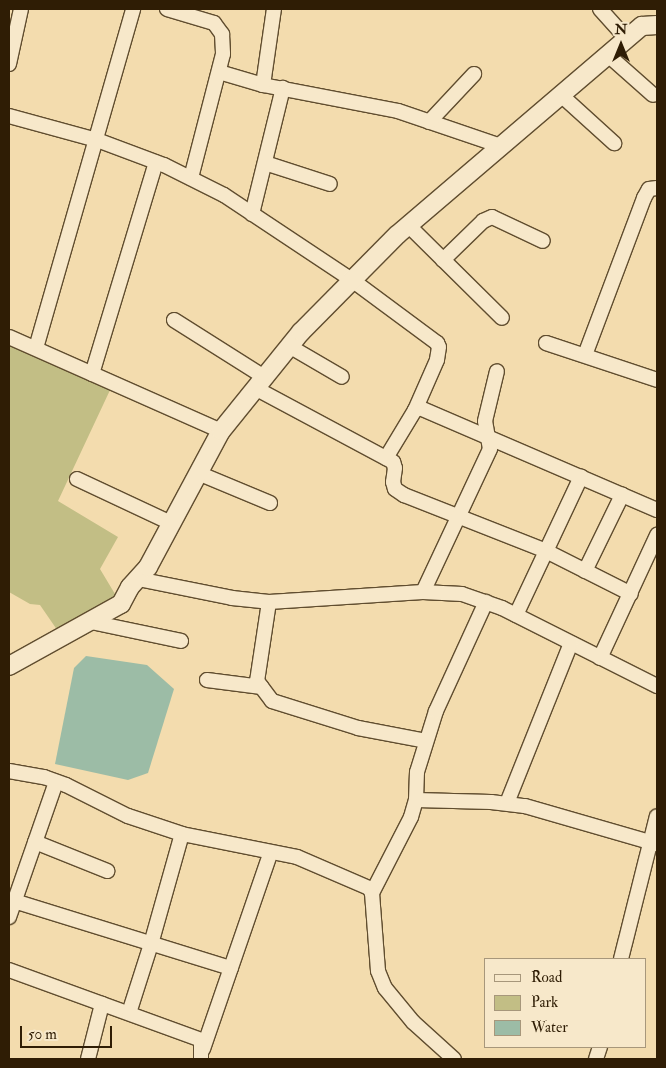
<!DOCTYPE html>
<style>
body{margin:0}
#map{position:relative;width:666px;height:1068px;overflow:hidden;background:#f3dcae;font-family:"IM FELL Double Pica",serif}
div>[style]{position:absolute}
.green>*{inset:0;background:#c2be85}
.water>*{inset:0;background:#9cbca6}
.roads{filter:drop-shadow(1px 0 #604d2f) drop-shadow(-1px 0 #604d2f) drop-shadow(0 1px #604d2f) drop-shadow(0 -1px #604d2f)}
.minor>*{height:14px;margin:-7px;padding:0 7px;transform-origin:7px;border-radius:7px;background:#f7e8ca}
.tertiary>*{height:18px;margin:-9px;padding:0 9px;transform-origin:9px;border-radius:9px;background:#f7e8ca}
span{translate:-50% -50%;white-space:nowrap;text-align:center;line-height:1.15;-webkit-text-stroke:4px #f7e8ca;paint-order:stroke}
.frame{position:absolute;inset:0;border:10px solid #2f1d05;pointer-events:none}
.legend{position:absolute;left:484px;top:958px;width:162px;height:90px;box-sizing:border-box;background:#f7e8ca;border:1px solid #a7977b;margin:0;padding:6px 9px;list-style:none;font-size:15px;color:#2f1d05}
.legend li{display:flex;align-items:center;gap:10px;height:25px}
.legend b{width:25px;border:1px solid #a7977b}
.north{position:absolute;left:596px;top:20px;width:50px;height:50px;-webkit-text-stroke:4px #f7e8ca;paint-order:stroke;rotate:0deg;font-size:14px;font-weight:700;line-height:20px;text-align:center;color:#2f1d05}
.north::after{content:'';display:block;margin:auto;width:18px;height:22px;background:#2f1d05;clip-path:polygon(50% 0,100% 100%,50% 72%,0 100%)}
.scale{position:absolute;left:20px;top:1026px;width:92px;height:22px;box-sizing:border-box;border:2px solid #2f1d05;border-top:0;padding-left:6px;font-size:15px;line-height:18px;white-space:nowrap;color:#2f1d05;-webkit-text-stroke:4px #f7e8ca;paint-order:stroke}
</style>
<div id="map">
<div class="green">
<div style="clip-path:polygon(9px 345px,111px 388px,58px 501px,118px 537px,100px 569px,121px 604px,62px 637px,40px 605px,30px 604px,9px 592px)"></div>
</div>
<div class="water">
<div style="clip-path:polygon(86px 656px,147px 665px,174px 689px,148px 773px,128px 780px,55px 764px,74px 668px)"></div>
</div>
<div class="roads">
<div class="minor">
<div style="left:167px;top:9px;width:49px;rotate:16.6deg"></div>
<div style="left:214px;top:23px;width:14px;rotate:54deg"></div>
<div style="left:222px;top:34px;width:20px;rotate:87deg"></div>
<div style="left:223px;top:54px;width:128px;rotate:104.5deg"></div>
<div style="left:600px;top:9px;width:40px;rotate:48deg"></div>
<div style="left:608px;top:55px;width:60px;rotate:41.6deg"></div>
<div style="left:9px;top:64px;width:56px;rotate:-77.7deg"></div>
<div style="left:219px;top:72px;width:46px;rotate:16.5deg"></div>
<div style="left:263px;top:85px;width:137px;rotate:10.9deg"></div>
<div style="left:398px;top:111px;width:109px;rotate:18.8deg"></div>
<div style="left:263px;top:85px;width:77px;rotate:-81.8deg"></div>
<div style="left:561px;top:95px;width:72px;rotate:42.2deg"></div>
<div style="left:9px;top:116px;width:91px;rotate:15.3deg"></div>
<div style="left:97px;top:140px;width:72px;rotate:20.5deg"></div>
<div style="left:164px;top:165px;width:67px;rotate:26.6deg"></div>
<div style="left:224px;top:195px;width:154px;rotate:33.6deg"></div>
<div style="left:352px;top:280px;width:106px;rotate:36.5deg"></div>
<div style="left:437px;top:343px;width:4px;rotate:63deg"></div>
<div style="left:439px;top:347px;width:13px;rotate:99deg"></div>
<div style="left:437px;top:360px;width:55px;rotate:113.7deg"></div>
<div style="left:429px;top:122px;width:66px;rotate:-46.8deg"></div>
<div style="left:265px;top:163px;width:68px;rotate:17.9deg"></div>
<div style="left:252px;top:214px;width:130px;rotate:-76.2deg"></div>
<div style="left:408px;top:225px;width:132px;rotate:44.7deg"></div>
<div style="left:443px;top:260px;width:56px;rotate:-44.3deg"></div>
<div style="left:483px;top:221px;width:10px;rotate:-24deg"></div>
<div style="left:492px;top:217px;width:56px;rotate:25.2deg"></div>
<div style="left:174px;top:320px;width:107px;rotate:32.3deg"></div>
<div style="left:9px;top:337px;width:232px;rotate:23.9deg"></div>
<div style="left:546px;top:343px;width:117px;rotate:18.4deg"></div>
<div style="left:289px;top:346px;width:61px;rotate:30.3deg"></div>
<div style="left:36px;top:348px;width:353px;rotate:-74deg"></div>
<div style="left:585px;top:355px;width:168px;rotate:-69.4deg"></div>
<div style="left:644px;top:198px;width:10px;rotate:-61deg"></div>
<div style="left:649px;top:189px;width:8px;rotate:-7deg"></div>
<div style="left:92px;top:374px;width:221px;rotate:-73.2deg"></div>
<div style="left:255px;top:388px;width:157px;rotate:28.2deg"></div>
<div style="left:393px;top:462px;width:6px;rotate:72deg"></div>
<div style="left:395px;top:468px;width:14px;rotate:98deg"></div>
<div style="left:393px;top:482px;width:7px;rotate:74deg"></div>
<div style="left:395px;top:489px;width:11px;rotate:34deg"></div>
<div style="left:404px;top:495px;width:153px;rotate:21.5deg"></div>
<div style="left:546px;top:551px;width:95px;rotate:26.8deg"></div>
<div style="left:386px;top:458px;width:56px;rotate:-58.9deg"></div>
<div style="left:415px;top:410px;width:5px;rotate:-22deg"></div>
<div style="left:420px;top:408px;width:258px;rotate:23.3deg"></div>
<div style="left:198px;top:473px;width:78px;rotate:22.6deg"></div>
<div style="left:77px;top:479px;width:104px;rotate:25.1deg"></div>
<div style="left:585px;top:571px;width:85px;rotate:-64deg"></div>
<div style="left:138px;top:579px;width:96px;rotate:11.4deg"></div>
<div style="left:232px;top:598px;width:37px;rotate:6deg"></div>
<div style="left:269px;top:602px;width:154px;rotate:-3.7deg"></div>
<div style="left:423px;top:592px;width:39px;rotate:3deg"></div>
<div style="left:462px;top:594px;width:42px;rotate:19.3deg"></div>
<div style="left:502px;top:608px;width:174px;rotate:26.7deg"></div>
<div style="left:423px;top:592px;width:158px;rotate:-64.9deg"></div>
<div style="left:490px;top:449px;width:28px;rotate:-100deg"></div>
<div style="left:485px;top:421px;width:51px;rotate:-76.5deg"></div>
<div style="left:269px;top:602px;width:80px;rotate:98.6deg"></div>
<div style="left:257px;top:681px;width:25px;rotate:53deg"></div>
<div style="left:272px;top:701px;width:90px;rotate:17.4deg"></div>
<div style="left:358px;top:728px;width:69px;rotate:10.8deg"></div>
<div style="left:516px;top:615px;width:153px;rotate:-64.8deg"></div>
<div style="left:91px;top:622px;width:92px;rotate:11.9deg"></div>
<div style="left:600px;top:658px;width:136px;rotate:-65.1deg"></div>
<div style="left:207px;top:680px;width:55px;rotate:7.3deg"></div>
<div style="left:9px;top:771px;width:36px;rotate:10deg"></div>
<div style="left:44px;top:777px;width:23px;rotate:20deg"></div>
<div style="left:66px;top:785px;width:69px;rotate:26.6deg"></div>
<div style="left:128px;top:816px;width:57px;rotate:18.4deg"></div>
<div style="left:182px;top:834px;width:117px;rotate:11.3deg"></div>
<div style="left:297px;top:857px;width:78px;rotate:23.3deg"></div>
<div style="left:369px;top:888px;width:6px;rotate:59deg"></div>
<div style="left:372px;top:893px;width:78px;rotate:85.6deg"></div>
<div style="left:378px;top:971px;width:18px;rotate:68deg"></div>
<div style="left:385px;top:988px;width:44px;rotate:50.5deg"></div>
<div style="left:413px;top:1022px;width:55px;rotate:42.1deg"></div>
<div style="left:416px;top:800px;width:75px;rotate:1.5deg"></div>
<div style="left:491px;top:802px;width:34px;rotate:7deg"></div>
<div style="left:525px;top:806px;width:137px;rotate:16.1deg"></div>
<div style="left:507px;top:803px;width:172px;rotate:-68.2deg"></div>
<div style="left:35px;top:842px;width:78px;rotate:21.9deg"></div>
<div style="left:372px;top:893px;width:85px;rotate:-62.8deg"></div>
<div style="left:411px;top:817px;width:18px;rotate:-74deg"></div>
<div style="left:416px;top:800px;width:28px;rotate:-88deg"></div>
<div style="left:417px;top:772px;width:64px;rotate:-72.7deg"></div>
<div style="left:436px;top:711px;width:120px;rotate:-65.4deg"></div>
<div style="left:14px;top:901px;width:227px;rotate:17.2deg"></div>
<div style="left:9px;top:917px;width:143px;rotate:-70.8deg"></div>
<div style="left:621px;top:959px;width:147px;rotate:-75.9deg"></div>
<div style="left:9px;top:970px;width:204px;rotate:20deg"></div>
<div style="left:201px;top:1040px;width:19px;rotate:90deg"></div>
<div style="left:129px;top:1013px;width:72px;rotate:-72.3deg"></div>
<div style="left:151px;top:944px;width:114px;rotate:-74.3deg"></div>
<div style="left:203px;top:1049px;width:208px;rotate:-71deg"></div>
<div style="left:88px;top:1059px;width:57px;rotate:-75.7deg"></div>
<div style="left:596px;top:1059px;width:13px;rotate:-72deg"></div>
</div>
<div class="tertiary">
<div style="left:9px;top:666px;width:128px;rotate:-29deg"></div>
<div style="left:121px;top:604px;width:19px;rotate:-62deg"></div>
<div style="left:130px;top:587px;width:27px;rotate:-48deg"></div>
<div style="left:148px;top:567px;width:154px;rotate:-61.8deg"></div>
<div style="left:221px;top:431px;width:127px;rotate:-51.1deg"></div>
<div style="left:301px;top:332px;width:136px;rotate:-45.3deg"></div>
<div style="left:397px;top:235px;width:322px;rotate:-40.5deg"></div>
<div style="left:642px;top:26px;width:15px;rotate:-4deg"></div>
</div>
</div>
<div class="frame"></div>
<ul class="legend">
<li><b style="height:6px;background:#f7e8ca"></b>Road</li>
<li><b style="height:14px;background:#c2be85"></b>Park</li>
<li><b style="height:14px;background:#9cbca6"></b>Water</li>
</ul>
<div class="north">N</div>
<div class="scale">50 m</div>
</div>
